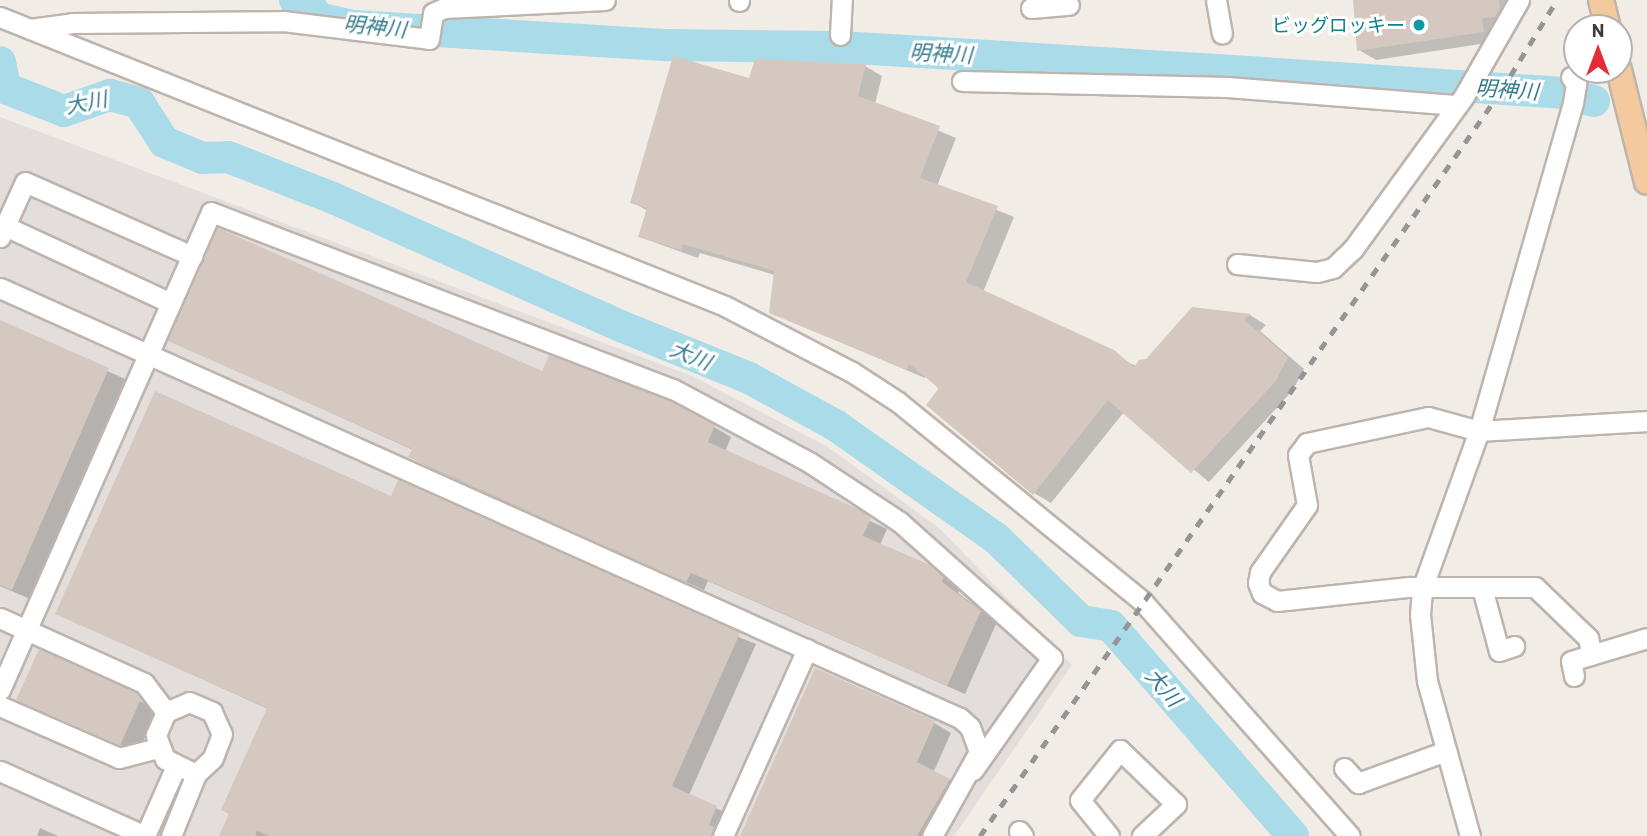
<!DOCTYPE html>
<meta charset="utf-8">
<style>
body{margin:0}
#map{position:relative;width:1647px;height:836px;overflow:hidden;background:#f1ece6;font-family:Barlow,"Noto Sans JP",sans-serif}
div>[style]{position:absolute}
.industrial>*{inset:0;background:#e3dedb}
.shadow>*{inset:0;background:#0003}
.river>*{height:32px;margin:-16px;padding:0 16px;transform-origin:16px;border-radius:16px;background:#a9dbe8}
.building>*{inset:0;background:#d4c8c0}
.roads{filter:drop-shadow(2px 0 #beb4ad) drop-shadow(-2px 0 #beb4ad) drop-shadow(0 2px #beb4ad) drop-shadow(0 -2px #beb4ad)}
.minor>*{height:19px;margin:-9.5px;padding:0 9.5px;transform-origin:9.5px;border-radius:9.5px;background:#fff}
.major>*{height:24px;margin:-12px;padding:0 12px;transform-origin:12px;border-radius:12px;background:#f3c99d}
.rail>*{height:5px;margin-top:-2.5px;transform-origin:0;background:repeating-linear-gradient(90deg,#959595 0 9px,transparent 0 18px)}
.dots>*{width:19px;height:19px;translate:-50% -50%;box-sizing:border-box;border:4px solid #fff;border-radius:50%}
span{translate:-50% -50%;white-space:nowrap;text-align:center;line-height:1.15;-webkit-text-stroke:6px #fff;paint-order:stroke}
.culture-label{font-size:19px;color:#0d838f}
.right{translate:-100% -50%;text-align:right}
.water-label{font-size:21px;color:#357a8d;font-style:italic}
.north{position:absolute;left:1563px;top:14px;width:70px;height:70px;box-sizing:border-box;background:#fff;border:2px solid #b4b1af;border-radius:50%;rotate:0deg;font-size:19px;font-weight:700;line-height:28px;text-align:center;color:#433b36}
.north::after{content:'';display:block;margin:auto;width:24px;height:32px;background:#e32c37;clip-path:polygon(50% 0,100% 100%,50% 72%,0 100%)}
</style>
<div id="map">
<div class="industrial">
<div style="clip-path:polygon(0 117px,692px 376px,828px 447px,939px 528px,1072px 665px,954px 836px,0 836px)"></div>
</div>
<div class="shadow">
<div style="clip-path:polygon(1355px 0,1514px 0,1500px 41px,1376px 60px,1359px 50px)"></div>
<div style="clip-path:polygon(865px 66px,882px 76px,875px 104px,956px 138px,937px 186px,1014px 217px,983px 292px,1136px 366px,1147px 361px,1192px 308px,1250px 315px,1266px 325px,1260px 331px,1304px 369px,1293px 390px,1209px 482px,1124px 412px,1051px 503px,1034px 493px,926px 375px,925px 378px,770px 312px,775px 275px,700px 253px,698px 258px,640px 237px,648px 211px,632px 202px,750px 80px)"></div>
<div style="clip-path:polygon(0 322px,125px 379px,30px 599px,0 586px)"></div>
<div style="clip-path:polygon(170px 340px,543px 373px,714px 427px,731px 437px,725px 452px,887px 529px,880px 545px,947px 577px,960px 589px,958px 593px,997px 622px,965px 694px,708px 581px,704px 590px,427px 466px,410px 457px,413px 450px)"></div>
<div style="clip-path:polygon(392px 498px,756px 644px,689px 795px,734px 817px,725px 836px,221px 836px,268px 709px,57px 613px)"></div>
<div style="clip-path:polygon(18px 699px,140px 701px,157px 710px,138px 753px)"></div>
<div style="clip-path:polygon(934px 723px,951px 733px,934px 771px,966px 790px,940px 836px,742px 836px)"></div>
<div style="clip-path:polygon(40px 828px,58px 836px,37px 836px)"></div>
</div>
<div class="river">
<div style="left:295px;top:0;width:14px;rotate:17deg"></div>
<div style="left:308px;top:4px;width:17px;rotate:54deg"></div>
<div style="left:318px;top:18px;width:37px;rotate:13deg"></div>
<div style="left:354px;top:26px;width:314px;rotate:3.5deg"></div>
<div style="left:667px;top:45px;width:173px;rotate:0.7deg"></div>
<div style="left:840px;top:47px;width:409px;rotate:3.5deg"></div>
<div style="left:1248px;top:72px;width:315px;rotate:3.8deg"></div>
<div style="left:1562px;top:93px;width:33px;rotate:14deg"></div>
<div style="left:0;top:62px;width:26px;rotate:79deg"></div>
<div style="left:5px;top:88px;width:63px;rotate:21.3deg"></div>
<div style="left:64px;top:111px;width:49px;rotate:-19.2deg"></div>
<div style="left:110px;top:95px;width:30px;rotate:15deg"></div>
<div style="left:139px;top:103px;width:46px;rotate:57.3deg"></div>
<div style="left:164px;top:142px;width:42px;rotate:22.3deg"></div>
<div style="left:203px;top:158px;width:25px;rotate:-2deg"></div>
<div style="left:228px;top:157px;width:113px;rotate:21.3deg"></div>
<div style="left:333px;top:198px;width:312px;rotate:24deg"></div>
<div style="left:618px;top:325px;width:141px;rotate:22deg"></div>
<div style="left:749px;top:378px;width:98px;rotate:28.7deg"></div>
<div style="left:835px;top:425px;width:198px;rotate:35.1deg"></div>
<div style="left:997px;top:539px;width:117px;rotate:44.3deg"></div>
<div style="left:1081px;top:621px;width:30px;rotate:9deg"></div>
<div style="left:1111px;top:626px;width:278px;rotate:49.1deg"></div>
</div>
<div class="building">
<div style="clip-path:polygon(1353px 0,1499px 0,1500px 8px,1495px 17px,1482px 18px,1484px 32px,1357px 51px)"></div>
<div style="clip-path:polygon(673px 56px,749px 78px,755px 59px,866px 64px,858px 96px,940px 126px,920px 178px,998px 206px,966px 282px,1114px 350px,1134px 367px,1139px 360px,1146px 359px,1192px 307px,1251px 314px,1244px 320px,1288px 357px,1276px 381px,1191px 473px,1108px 400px,1033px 495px,926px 405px,939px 388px,909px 364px,907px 370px,769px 313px,774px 271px,683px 244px,681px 250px,638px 237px,647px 208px,630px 203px)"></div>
<div style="clip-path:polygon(218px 228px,542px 371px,549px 355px,668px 400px,715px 425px,708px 442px,858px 509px,871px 518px,863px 536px,930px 565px,944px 577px,942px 582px,981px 611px,947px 686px,691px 573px,686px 582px,408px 457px,412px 449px,168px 341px)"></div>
<div style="clip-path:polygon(0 320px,109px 368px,12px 590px,0 585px)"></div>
<div style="clip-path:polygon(155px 391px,391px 496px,398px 480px,740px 633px,672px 786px,717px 806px,709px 825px,714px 827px,711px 836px,269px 836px,257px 831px,255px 836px,219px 836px,229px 814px,221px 810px,267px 708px,55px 614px)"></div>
<div style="clip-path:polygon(39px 649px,136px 693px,141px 699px,120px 745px,16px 700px)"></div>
<div style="clip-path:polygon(815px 668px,935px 721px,917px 762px,950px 779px,917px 836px,740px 836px)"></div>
</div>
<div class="roads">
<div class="minor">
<div style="left:1216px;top:0;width:34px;rotate:80deg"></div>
<div style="left:739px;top:1px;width:1px;rotate:-90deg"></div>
<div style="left:1031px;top:8px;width:38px;rotate:-5deg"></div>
<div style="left:0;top:17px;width:780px;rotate:21.73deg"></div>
<div style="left:725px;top:306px;width:143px;rotate:27.5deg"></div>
<div style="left:852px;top:372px;width:55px;rotate:33.1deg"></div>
<div style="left:898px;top:402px;width:316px;rotate:39.2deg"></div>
<div style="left:1143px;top:602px;width:312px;rotate:48.5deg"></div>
<div style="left:30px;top:29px;width:43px;rotate:-7.9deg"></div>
<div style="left:73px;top:23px;width:210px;rotate:-0.5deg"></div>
<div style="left:283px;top:21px;width:147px;rotate:7deg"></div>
<div style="left:429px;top:39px;width:26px;rotate:-81deg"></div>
<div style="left:433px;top:13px;width:12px;rotate:-24deg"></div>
<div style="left:444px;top:8px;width:161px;rotate:-2.8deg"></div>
<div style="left:840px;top:35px;width:35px;rotate:-87deg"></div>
<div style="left:1571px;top:77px;width:9px;rotate:54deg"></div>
<div style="left:1576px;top:84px;width:19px;rotate:99deg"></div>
<div style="left:1573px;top:103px;width:341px;rotate:106deg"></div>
<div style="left:1479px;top:431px;width:53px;rotate:-164.6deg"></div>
<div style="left:1428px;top:417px;width:124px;rotate:167.9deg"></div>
<div style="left:1307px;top:443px;width:15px;rotate:127deg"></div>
<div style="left:1298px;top:455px;width:51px;rotate:79.8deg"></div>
<div style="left:1307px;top:505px;width:82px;rotate:125deg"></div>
<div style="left:1260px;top:572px;width:11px;rotate:100deg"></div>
<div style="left:1258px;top:583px;width:11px;rotate:68deg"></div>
<div style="left:1262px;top:593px;width:17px;rotate:28deg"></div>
<div style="left:1277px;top:601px;width:133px;rotate:-6.1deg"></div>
<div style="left:1409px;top:587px;width:126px"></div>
<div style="left:1535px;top:587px;width:74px;rotate:43.9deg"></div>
<div style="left:1588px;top:638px;width:17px;rotate:77deg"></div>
<div style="left:962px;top:81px;width:265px;rotate:1.3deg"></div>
<div style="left:1227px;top:87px;width:231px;rotate:4.5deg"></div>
<div style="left:5px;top:226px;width:183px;rotate:24.9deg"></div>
<div style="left:0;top:237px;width:60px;rotate:-65.6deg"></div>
<div style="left:25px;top:182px;width:183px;rotate:23.9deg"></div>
<div style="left:1237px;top:264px;width:80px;rotate:5.7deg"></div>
<div style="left:1317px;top:272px;width:16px;rotate:-14deg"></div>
<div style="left:1333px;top:268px;width:28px;rotate:-44deg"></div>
<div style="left:1353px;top:249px;width:189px;rotate:-54deg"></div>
<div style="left:1464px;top:96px;width:111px;rotate:-60.2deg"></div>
<div style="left:0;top:288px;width:1052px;rotate:24.13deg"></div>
<div style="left:960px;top:718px;width:13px;rotate:42deg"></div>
<div style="left:970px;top:727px;width:27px;rotate:70deg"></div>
<div style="left:979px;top:752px;width:96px;rotate:119.2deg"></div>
<div style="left:1482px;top:588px;width:65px;rotate:74.9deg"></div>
<div style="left:1499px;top:651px;width:16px;rotate:-18deg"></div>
<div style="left:0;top:618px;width:158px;rotate:24.3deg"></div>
<div style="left:144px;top:683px;width:36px;rotate:53deg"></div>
<div style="left:1574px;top:676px;width:15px;rotate:-101deg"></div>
<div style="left:1571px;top:661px;width:79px;rotate:-16.8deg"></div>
<div style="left:0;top:690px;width:522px;rotate:-66.18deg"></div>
<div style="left:211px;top:212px;width:495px;rotate:21deg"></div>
<div style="left:673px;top:389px;width:154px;rotate:28.2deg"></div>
<div style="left:809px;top:462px;width:109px;rotate:33.4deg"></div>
<div style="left:900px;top:522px;width:204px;rotate:41.8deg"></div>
<div style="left:1052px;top:658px;width:137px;rotate:125.2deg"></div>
<div style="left:189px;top:702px;width:25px;rotate:23deg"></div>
<div style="left:212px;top:712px;width:24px;rotate:66deg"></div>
<div style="left:222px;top:734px;width:26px;rotate:111deg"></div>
<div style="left:213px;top:758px;width:23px;rotate:137deg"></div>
<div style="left:196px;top:774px;width:34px;rotate:-154deg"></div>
<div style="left:165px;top:759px;width:26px;rotate:-111deg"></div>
<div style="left:156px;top:735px;width:25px;rotate:-67deg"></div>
<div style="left:166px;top:712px;width:25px;rotate:-23deg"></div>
<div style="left:0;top:706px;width:130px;rotate:23.6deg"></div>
<div style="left:119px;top:758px;width:40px;rotate:-14.4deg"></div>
<div style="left:1344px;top:768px;width:21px;rotate:47deg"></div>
<div style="left:1358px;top:783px;width:94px;rotate:-20deg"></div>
<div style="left:0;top:771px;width:159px;rotate:24.1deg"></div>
<div style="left:145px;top:836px;width:77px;rotate:-66.1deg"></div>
<div style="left:1019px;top:831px;width:6px;rotate:51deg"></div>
<div style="left:171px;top:836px;width:67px;rotate:-68deg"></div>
<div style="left:723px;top:836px;width:205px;rotate:-65.8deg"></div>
<div style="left:1109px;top:836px;width:46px;rotate:-128.9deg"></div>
<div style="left:1080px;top:800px;width:64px;rotate:-51.3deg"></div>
<div style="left:1120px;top:750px;width:78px;rotate:44deg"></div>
<div style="left:1176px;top:804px;width:47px;rotate:136.7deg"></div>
<div style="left:1470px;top:836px;width:161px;rotate:-105.5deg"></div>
<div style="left:1427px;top:681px;width:67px;rotate:-96deg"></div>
<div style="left:1420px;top:614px;width:25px;rotate:-85deg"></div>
<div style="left:1422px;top:589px;width:168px;rotate:-70.2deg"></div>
<div style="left:1479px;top:431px;width:168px;rotate:-3.4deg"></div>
</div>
<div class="major">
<div style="left:1601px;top:0;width:29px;rotate:76deg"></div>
<div style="left:1619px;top:70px;width:115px;rotate:76deg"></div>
</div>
</div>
<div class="rail">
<div style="left:980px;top:836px;width:909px;rotate:-55.03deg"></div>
<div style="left:1501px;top:91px;width:107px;rotate:-58.4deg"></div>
</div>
<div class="dots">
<div style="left:1419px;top:25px;background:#0f9aa8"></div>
</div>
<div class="culture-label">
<span class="right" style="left:1405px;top:25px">ビッグロッキー</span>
</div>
<div class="water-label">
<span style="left:375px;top:26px;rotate:6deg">明神川</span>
<span style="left:941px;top:53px;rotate:3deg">明神川</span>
<span style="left:1507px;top:89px;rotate:4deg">明神川</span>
<span style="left:86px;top:102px;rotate:-11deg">大川</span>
<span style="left:691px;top:355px;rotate:22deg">大川</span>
<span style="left:1164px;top:687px;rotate:49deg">大川</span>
</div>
<div class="north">N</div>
</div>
